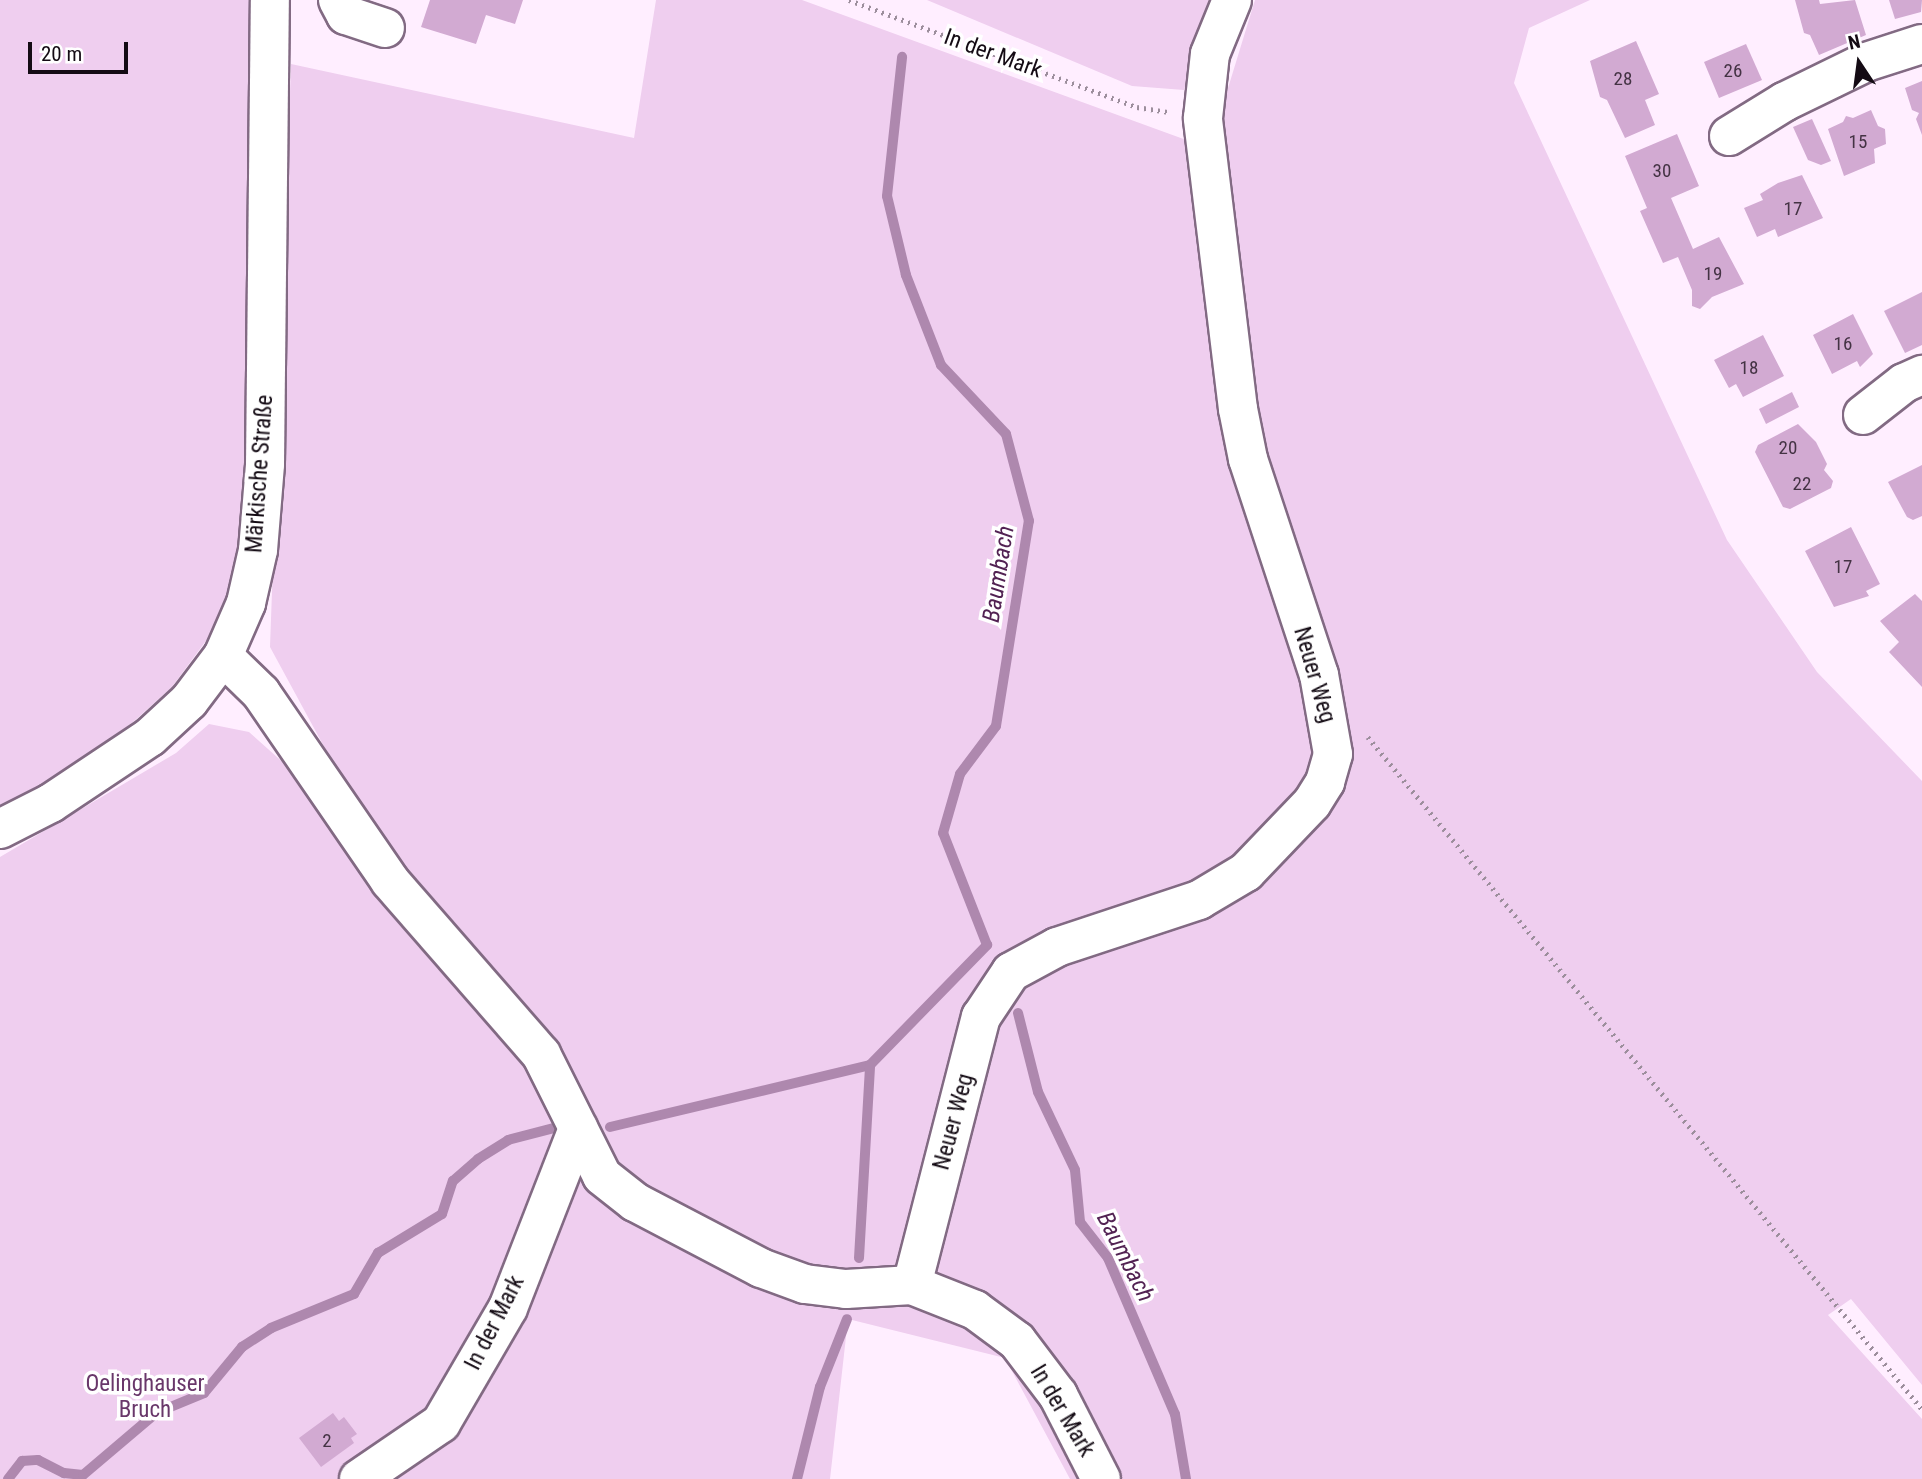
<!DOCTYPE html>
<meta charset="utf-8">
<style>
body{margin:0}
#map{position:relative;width:1922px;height:1479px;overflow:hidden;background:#fef;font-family:"Roboto Condensed",sans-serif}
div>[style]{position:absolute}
.green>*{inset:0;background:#efceef}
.stream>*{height:10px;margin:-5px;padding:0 5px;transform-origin:5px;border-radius:5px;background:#ae88ae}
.building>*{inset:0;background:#d2aad2}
.path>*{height:4.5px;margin-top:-2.25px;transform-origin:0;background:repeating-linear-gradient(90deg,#9c8e9c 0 2px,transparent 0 7px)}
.roads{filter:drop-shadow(2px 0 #826a83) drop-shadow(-2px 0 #826a83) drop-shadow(0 2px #826a83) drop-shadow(0 -2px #826a83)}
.minor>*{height:38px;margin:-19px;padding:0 19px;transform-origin:19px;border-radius:19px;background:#fff}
.major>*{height:38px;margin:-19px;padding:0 19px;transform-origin:19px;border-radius:19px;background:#fff}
span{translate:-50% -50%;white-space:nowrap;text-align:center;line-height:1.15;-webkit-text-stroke:7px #fff;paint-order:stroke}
.number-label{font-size:19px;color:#434}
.number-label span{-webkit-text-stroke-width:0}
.street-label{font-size:23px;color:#140b14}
.park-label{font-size:23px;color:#69376a}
.water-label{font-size:24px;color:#522253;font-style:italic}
.north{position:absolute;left:1824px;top:28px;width:70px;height:70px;-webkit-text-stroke:5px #fff;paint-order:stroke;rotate:347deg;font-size:19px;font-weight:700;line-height:28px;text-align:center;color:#140b14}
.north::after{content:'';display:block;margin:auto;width:24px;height:32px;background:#140b14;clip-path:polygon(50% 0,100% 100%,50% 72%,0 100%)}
.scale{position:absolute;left:28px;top:42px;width:100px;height:32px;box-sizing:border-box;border:4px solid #140b14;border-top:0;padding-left:9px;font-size:21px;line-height:24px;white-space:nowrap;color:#140b14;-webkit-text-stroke:5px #fff;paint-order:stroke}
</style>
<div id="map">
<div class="green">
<div style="clip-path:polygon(0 0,251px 0,250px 431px,243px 529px,231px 586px,208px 638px,172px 687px,132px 723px,54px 777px,0 806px)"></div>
<div style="clip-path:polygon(656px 0,802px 0,1189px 141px,1224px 443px,1342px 784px,1257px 430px,1221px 111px,1255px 0,1590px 0,1529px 28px,1514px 83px,1727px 540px,1817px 672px,1922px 781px,1922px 1385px,1851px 1299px,1828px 1315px,1922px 1419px,1922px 1479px,1070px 1479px,1005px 1358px,848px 1319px,830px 1479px,376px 1479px,442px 1433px,586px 1120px,385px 859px,270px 647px,291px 64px,634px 138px)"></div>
<div style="clip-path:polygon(927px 0,1214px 0,1184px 90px,1132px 86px)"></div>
<div style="clip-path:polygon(209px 724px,249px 732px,315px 791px,538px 1060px,565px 1152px,436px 1417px,345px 1479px,0 1479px,0 857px,176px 753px)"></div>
</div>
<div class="stream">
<div style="left:1018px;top:1013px;width:81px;rotate:75.8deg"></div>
<div style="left:1038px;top:1092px;width:86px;rotate:64.6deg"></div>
<div style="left:1075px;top:1170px;width:52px;rotate:84.5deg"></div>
<div style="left:1080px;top:1222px;width:46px;rotate:52.1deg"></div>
<div style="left:1108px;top:1258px;width:170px;rotate:66.8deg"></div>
<div style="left:1175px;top:1414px;width:66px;rotate:80.4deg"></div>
<div style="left:610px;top:1127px;width:267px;rotate:-13.4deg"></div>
<div style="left:870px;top:1065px;width:168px;rotate:-45.7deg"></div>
<div style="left:987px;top:945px;width:120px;rotate:-111.4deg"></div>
<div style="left:943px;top:833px;width:61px;rotate:-73.9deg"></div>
<div style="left:960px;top:774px;width:60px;rotate:-53.1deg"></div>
<div style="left:996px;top:726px;width:208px;rotate:-80.9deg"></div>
<div style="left:1029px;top:521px;width:90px;rotate:-104.8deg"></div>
<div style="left:1006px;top:434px;width:95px;rotate:-133.3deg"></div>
<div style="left:941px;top:365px;width:97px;rotate:-111.3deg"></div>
<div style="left:906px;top:275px;width:81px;rotate:-103.5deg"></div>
<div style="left:887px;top:196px;width:140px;rotate:-83.8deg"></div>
<div style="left:859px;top:1258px;width:193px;rotate:-86.7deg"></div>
<div style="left:8px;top:1479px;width:23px;rotate:-52deg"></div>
<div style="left:22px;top:1461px;width:16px;rotate:-4deg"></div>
<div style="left:38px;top:1460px;width:29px;rotate:27deg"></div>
<div style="left:64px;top:1473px;width:19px;rotate:6deg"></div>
<div style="left:83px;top:1475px;width:96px;rotate:-40.3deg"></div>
<div style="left:156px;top:1413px;width:52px;rotate:-22.6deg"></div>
<div style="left:204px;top:1393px;width:60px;rotate:-50.4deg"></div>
<div style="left:242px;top:1347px;width:35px;rotate:-33deg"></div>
<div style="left:271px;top:1328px;width:90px;rotate:-22.3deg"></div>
<div style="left:354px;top:1294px;width:48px;rotate:-59.7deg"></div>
<div style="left:378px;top:1253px;width:75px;rotate:-31.4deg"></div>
<div style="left:442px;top:1214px;width:35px;rotate:-72deg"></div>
<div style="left:453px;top:1181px;width:33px;rotate:-41deg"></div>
<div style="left:478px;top:1159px;width:36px;rotate:-32deg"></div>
<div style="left:508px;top:1140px;width:52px;rotate:-14.6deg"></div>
<div style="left:797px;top:1479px;width:95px;rotate:-76deg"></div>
<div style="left:820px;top:1387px;width:73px;rotate:-68.3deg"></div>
</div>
<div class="building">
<div style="clip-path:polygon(430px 0,523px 0,515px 24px,486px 15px,476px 44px,421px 27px)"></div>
<div style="clip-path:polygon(1795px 0,1819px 0,1820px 4px,1855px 0,1866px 35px,1819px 55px,1810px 35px,1804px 33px)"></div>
<div style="clip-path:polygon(1889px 0,1922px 0,1921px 12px,1895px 19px)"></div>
<div style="clip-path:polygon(1636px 41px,1659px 94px,1645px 100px,1655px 125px,1625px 138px,1607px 100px,1600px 97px,1590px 61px)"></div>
<div style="clip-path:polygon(1746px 44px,1762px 80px,1719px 98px,1704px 62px)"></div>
<div style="clip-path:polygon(1922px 81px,1922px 135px,1916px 119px,1919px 113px,1912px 110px,1905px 88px)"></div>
<div style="clip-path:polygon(1871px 110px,1878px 126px,1885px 129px,1886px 144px,1874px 149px,1875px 163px,1844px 176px,1828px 129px,1843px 122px,1846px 116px,1853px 118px)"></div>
<div style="clip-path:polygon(1812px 119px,1831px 161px,1821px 165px,1808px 160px,1793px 127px)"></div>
<div style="clip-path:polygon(1677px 134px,1699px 186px,1671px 198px,1693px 249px,1719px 237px,1744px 284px,1712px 297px,1700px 309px,1692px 306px,1692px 290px,1678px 257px,1663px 263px,1640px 211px,1647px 208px,1625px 156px)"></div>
<div style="clip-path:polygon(1802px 175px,1823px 218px,1778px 237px,1775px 229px,1757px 237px,1744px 208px,1763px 200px,1760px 194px,1778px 183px)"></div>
<div style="clip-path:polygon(1922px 292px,1922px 345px,1905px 353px,1884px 311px)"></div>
<div style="clip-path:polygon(1853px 314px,1873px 354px,1860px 367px,1857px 361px,1832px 374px,1813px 335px)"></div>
<div style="clip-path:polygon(1763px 335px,1784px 376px,1743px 397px,1736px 384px,1729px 388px,1714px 360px)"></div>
<div style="clip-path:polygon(1792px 392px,1799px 407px,1766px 424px,1759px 409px)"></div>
<div style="clip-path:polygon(1798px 424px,1816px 442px,1827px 464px,1824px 470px,1833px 481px,1831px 488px,1790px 509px,1783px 507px,1755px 452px,1758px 445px)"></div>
<div style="clip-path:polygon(1922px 465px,1922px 516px,1913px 520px,1907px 517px,1888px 482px)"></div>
<div style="clip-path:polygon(1851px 527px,1880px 584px,1866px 591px,1869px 596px,1834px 607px,1805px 551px)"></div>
<div style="clip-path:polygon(1915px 594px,1922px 601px,1922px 687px,1889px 652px,1899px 642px,1880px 621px)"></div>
<div style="clip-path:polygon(333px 1413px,339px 1421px,344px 1417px,357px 1434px,351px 1438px,354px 1443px,321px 1467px,299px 1438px)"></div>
</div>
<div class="path">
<div style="left:849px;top:0;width:307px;rotate:20.4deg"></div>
<div style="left:1137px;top:107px;width:31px;rotate:9deg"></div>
<div style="left:1368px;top:737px;width:871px;rotate:50.5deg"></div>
</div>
<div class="roads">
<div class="minor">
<div style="left:338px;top:0;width:17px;rotate:62deg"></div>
<div style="left:346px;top:15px;width:41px;rotate:18.4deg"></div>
<div style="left:1729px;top:136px;width:65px;rotate:-31.7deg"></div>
<div style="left:1784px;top:102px;width:91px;rotate:-26deg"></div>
<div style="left:1866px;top:62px;width:59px;rotate:-17.8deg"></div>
<div style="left:1863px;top:415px;width:52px;rotate:-38deg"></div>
<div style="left:1904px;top:383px;width:20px;rotate:-24deg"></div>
<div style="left:223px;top:656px;width:53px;rotate:44.2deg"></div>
<div style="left:261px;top:693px;width:228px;rotate:55.5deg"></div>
<div style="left:390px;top:881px;width:230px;rotate:48.9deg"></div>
<div style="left:541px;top:1054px;width:136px;rotate:63.4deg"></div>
<div style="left:602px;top:1176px;width:42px;rotate:38.2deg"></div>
<div style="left:635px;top:1202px;width:142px;rotate:27.6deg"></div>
<div style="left:761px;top:1268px;width:47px;rotate:20deg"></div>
<div style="left:805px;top:1284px;width:41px;rotate:7deg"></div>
<div style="left:846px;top:1289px;width:66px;rotate:-3.5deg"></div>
<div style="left:912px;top:1285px;width:68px;rotate:21.6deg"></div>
<div style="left:975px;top:1310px;width:52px;rotate:36.4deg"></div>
<div style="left:1017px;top:1341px;width:68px;rotate:52.8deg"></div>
<div style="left:1058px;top:1395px;width:94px;rotate:62.9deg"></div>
<div style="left:912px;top:1285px;width:277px;rotate:-75.6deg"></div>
<div style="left:981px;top:1017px;width:54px;rotate:-56.3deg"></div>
<div style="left:1011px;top:972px;width:52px;rotate:-28.5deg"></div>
<div style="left:1057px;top:947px;width:150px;rotate:-18.3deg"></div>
<div style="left:1199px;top:900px;width:55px;rotate:-30.8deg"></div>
<div style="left:1246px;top:872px;width:95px;rotate:-46.3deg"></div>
<div style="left:1312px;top:803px;width:25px;rotate:-58deg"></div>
<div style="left:1325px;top:782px;width:29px;rotate:-74deg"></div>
<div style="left:1333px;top:754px;width:80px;rotate:-100deg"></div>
<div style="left:1319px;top:675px;width:227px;rotate:-108.2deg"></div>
<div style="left:1248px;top:459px;width:51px;rotate:-101.3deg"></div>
<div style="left:1238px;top:409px;width:293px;rotate:-96.9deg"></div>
<div style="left:1203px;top:118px;width:64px;rotate:-83.8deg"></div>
<div style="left:1210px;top:54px;width:58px;rotate:-67.8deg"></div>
<div style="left:359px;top:1479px;width:99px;rotate:-34.3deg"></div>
<div style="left:441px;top:1423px;width:133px;rotate:-59.8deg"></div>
<div style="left:508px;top:1308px;width:193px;rotate:-68.7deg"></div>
</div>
<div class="major">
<div style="left:0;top:829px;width:57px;rotate:-27deg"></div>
<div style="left:51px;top:803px;width:119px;rotate:-33.7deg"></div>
<div style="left:150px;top:737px;width:53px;rotate:-42.7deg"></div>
<div style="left:189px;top:701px;width:56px;rotate:-52.9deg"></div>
<div style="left:223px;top:656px;width:58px;rotate:-66.5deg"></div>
<div style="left:246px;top:603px;width:54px;rotate:-77.2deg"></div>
<div style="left:258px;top:550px;width:86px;rotate:-85.3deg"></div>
<div style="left:265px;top:464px;width:464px;rotate:-89.4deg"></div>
</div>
</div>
<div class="number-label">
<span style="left:1733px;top:71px">26</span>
<span style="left:1623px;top:79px">28</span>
<span style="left:1858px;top:142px">15</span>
<span style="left:1662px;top:171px">30</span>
<span style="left:1793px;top:209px">17</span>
<span style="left:1713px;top:274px">19</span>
<span style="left:1843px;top:344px">16</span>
<span style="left:1749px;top:368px">18</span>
<span style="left:1788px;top:448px">20</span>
<span style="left:1802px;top:484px">22</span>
<span style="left:1843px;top:567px">17</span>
<span style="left:327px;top:1441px">2</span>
</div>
<div class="street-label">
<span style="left:993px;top:54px;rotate:20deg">In der Mark</span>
<span style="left:260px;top:474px;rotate:-86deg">Märkische Straße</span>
<span style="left:1314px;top:675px;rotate:74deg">Neuer Weg</span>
<span style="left:954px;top:1122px;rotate:-75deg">Neuer Weg</span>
<span style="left:495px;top:1323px;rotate:-63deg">In der Mark</span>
<span style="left:1062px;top:1411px;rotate:59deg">In der Mark</span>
</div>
<div class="park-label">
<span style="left:145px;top:1397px">Oelinghauser<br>Bruch</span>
</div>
<div class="water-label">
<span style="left:999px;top:574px;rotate:-81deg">Baumbach</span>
<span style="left:1125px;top:1257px;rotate:63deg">Baumbach</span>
</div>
<div class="north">N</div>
<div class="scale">20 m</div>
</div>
